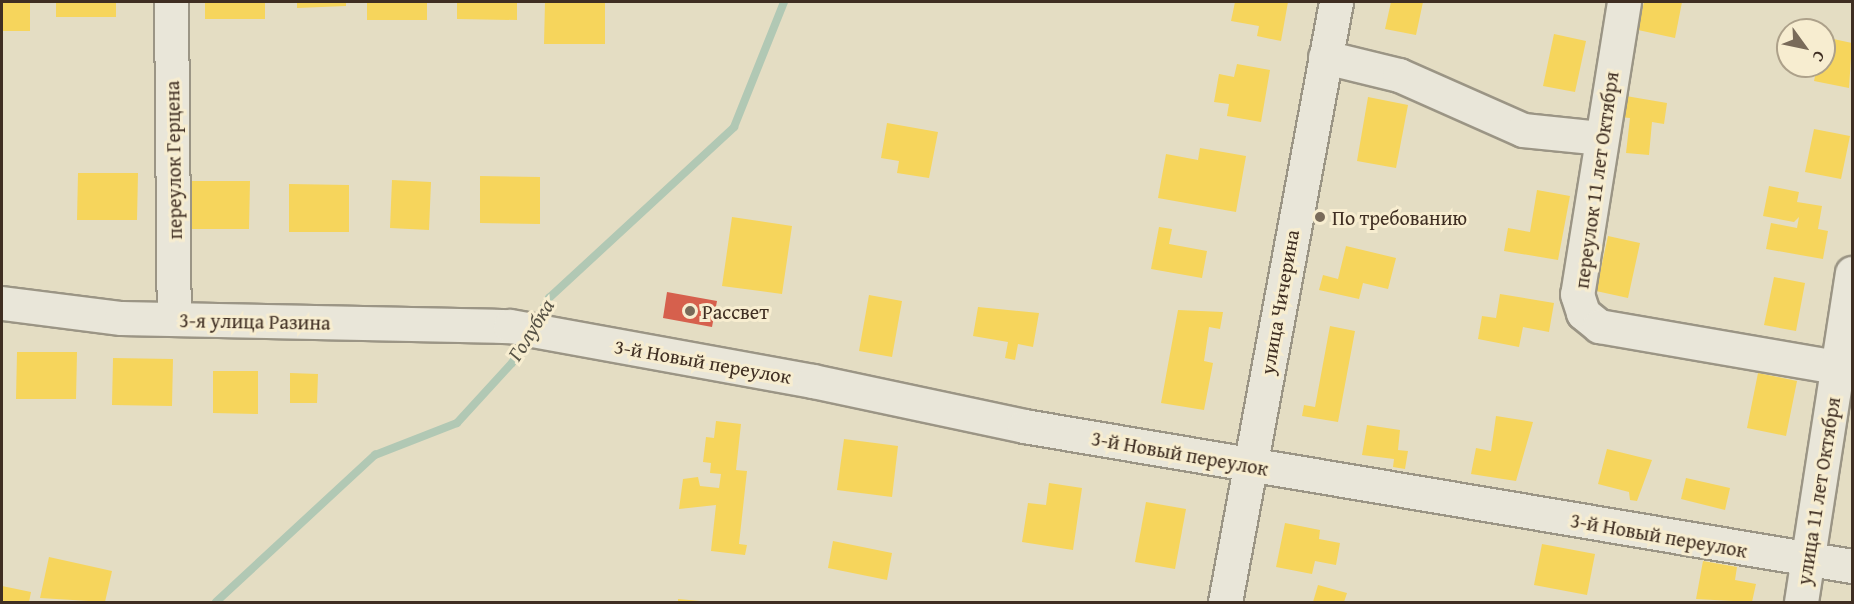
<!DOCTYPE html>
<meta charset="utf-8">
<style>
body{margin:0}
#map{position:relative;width:1854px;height:604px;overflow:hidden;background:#e4ddc3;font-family:"Gentium Book Plus",serif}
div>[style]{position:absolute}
.homes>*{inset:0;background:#f6d55c}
.shops>*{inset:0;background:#d6604d}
.stream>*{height:8px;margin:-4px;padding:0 4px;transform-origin:4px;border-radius:4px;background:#b1c8b4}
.roads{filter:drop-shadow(2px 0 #9b9585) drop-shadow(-2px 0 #9b9585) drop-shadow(0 2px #9b9585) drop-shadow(0 -2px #9b9585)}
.minor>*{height:33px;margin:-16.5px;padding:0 16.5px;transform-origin:16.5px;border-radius:16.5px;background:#e9e6d9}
.dots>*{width:16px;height:16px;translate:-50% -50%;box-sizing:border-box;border:3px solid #f7edd0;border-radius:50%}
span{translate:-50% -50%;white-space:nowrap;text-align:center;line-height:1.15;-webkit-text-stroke:6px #f7edd0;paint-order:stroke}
.street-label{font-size:20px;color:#3f2e22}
.poi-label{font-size:20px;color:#3f2e22}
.left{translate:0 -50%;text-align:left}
.water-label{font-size:21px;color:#565245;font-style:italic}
.frame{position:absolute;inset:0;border:3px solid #3f2e22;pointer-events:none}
.north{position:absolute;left:1776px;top:18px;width:60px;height:60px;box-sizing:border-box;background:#f7edd0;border:2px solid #ada18a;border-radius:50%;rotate:123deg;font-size:16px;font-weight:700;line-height:24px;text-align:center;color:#3f2e22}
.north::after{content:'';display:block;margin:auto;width:21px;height:27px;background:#796b5a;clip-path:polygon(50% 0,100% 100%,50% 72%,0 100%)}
</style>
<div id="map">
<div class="homes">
<div style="clip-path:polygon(2px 2px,30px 2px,30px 31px,2px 31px)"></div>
<div style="clip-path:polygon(56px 2px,116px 2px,116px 17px,56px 17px)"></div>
<div style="clip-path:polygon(205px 2px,265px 2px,265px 19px,205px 19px)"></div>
<div style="clip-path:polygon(297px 2px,346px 2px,346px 6px,297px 8px)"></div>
<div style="clip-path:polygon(367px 2px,427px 2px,427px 20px,367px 20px)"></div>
<div style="clip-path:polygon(457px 2px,517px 2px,517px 20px,457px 19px)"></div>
<div style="clip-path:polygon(545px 2px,605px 2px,605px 44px,544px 44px)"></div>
<div style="clip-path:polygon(1235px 2px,1288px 2px,1281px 41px,1257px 36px,1259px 26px,1231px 21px)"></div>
<div style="clip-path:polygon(1391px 2px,1423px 2px,1416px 35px,1385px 29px)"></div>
<div style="clip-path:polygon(1644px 2px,1682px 2px,1675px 38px,1638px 30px)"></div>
<div style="clip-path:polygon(1554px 34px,1586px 41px,1575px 92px,1543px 86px)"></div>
<div style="clip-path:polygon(1824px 37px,1852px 43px,1849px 88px,1814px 81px,1817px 66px,1824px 66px)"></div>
<div style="clip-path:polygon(1237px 64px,1270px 70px,1261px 122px,1227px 116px,1229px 104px,1214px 102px,1219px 74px,1234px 77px)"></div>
<div style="clip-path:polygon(1626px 96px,1667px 103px,1664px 124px,1652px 122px,1649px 155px,1626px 153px,1630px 118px,1619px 117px)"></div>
<div style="clip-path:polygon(1368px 97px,1408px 105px,1396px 168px,1357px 161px)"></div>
<div style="clip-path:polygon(887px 123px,938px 132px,929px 178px,897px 173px,899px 161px,881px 158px)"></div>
<div style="clip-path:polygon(1814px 129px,1850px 136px,1841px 179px,1805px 172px)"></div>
<div style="clip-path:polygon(1200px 148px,1246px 156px,1236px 212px,1158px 198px,1166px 154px,1198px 160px)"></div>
<div style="clip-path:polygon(78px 173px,138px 173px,137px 220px,77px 220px)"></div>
<div style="clip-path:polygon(480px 176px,540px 177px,540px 224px,480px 223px)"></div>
<div style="clip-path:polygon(392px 180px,431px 182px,429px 230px,390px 228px)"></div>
<div style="clip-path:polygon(190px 181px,250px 181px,249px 229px,189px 229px)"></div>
<div style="clip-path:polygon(289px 184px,349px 185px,349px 232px,289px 232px)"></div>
<div style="clip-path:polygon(1769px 186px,1799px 192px,1797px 202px,1822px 206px,1818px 229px,1828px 231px,1823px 259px,1766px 249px,1771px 223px,1797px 228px,1799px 217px,1794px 222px,1763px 216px)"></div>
<div style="clip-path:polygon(1537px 190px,1570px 196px,1558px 260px,1504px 251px,1508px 228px,1530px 232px)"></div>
<div style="clip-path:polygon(732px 217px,792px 226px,782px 294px,722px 286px)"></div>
<div style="clip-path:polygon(1159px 227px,1172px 229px,1169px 244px,1207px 251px,1202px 278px,1151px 269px)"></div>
<div style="clip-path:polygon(1608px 236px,1640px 243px,1628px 298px,1596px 291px)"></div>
<div style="clip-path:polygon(1346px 246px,1396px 258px,1388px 289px,1363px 283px,1359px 299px,1319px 290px,1323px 275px,1338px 279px)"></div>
<div style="clip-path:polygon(1774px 277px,1805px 283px,1796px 331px,1764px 325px)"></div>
<div style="clip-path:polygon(1500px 294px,1554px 303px,1549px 332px,1523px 327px,1519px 347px,1478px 339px,1482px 316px,1496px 318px)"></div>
<div style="clip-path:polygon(869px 295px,902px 301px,892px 357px,859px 351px)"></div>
<div style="clip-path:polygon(978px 307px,1039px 313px,1033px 347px,1018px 344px,1015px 360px,1005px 358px,1008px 342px,973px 336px)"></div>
<div style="clip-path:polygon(1178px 310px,1223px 312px,1220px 329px,1209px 327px,1204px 361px,1213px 363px,1204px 410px,1161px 403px)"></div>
<div style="clip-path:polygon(1330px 326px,1355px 331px,1338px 422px,1302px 416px,1304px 405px,1315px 407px)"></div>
<div style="clip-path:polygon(17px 352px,77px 352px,76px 399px,16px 399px)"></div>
<div style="clip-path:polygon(113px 358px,173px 359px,172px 406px,112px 405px)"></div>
<div style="clip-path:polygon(213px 371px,258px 371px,258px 414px,213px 413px)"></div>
<div style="clip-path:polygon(290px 373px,318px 374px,317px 403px,290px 403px)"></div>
<div style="clip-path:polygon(1758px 373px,1797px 381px,1786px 436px,1747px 428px)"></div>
<div style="clip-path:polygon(1496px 416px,1533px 422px,1516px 481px,1471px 474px,1476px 448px,1491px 451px)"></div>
<div style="clip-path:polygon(716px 421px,741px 424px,736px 470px,747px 471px,739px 544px,747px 545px,745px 555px,711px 551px,716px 505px,679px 509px,683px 479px,698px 477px,700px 486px,719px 488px,721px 474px,710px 473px,711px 463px,703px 462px,706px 437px,714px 438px)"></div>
<div style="clip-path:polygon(1367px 425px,1400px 430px,1398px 450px,1408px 451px,1405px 469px,1393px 467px,1394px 459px,1362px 455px)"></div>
<div style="clip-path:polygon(844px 439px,898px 446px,892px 497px,837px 490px)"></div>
<div style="clip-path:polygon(1607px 449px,1652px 460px,1637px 501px,1630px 500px,1629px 492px,1598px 484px)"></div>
<div style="clip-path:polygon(1686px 478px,1730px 488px,1725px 510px,1681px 499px)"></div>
<div style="clip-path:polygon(1049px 483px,1082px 488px,1073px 550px,1022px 542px,1028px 503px,1046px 505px)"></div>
<div style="clip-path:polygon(1146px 502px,1186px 509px,1175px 569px,1135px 562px)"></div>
<div style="clip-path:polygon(1285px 523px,1320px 530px,1319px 539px,1340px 543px,1336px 565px,1315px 561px,1312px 574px,1276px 567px)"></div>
<div style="clip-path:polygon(833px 541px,892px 553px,887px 580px,828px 568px)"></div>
<div style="clip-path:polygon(1542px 544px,1595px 554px,1587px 595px,1534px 585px)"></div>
<div style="clip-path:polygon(49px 557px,112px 571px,105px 602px,40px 598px)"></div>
<div style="clip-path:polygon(1703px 561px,1737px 567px,1735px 580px,1756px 584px,1752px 602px,1696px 599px)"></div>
<div style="clip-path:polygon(1318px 585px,1347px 593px,1344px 602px,1313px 602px)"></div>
<div style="clip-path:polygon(2px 586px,31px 592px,29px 602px,2px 602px)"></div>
<div style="clip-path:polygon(678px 599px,700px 601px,700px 602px,678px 602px)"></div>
</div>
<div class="shops">
<div style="clip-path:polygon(667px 292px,717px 301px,712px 327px,663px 318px)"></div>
</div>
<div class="stream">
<div style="left:535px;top:323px;width:29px;rotate:-61deg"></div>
<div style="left:549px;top:298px;width:252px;rotate:-42.7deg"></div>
<div style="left:734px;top:127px;width:135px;rotate:-68.2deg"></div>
<div style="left:216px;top:602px;width:217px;rotate:-42.8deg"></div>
<div style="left:375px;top:455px;width:88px;rotate:-21.3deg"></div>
<div style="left:457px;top:423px;width:81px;rotate:-47.5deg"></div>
<div style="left:512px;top:363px;width:30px;rotate:-60deg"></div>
</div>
<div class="roads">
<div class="minor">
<div style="left:171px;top:2px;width:317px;rotate:89.5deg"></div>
<div style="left:1624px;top:2px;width:296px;rotate:99.1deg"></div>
<div style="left:1577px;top:294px;width:20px;rotate:72deg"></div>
<div style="left:1583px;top:313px;width:21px;rotate:39deg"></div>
<div style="left:1599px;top:326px;width:242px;rotate:9.8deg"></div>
<div style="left:1325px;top:57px;width:76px;rotate:13.7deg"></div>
<div style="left:1399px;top:75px;width:136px;rotate:23.9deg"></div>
<div style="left:1523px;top:130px;width:77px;rotate:5.9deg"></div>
<div style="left:2px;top:303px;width:120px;rotate:7.2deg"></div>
<div style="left:121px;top:318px;width:389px;rotate:1.2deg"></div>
<div style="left:510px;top:326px;width:308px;rotate:10.3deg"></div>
<div style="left:813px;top:381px;width:216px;rotate:12deg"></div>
<div style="left:1024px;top:426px;width:840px;rotate:9.6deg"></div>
<div style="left:1225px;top:602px;width:610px;rotate:-79.52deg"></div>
<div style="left:1801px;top:602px;width:333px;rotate:-81.2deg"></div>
</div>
</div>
<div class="dots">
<div style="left:1320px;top:217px;background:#796b5a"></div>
<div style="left:690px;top:311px;background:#796b5a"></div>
</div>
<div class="street-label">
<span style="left:173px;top:160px;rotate:-91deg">переулок Герцена</span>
<span style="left:1596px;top:180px;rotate:-82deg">переулок 11 лет Октября</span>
<span style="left:1279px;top:302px;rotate:-80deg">улица Чичерина</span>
<span style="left:255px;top:321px;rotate:1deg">3-я улица Разина</span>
<span style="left:703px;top:361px;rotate:10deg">3-й Новый переулок</span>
<span style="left:1180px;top:453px;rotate:10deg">3-й Новый переулок</span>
<span style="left:1818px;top:491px;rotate:-81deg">улица 11 лет Октября</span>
<span style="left:1659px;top:535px;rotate:10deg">3-й Новый переулок</span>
</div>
<div class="poi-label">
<span class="left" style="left:1332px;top:217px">По требованию</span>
<span class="left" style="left:702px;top:311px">Рассвет</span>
</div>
<div class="water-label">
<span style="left:531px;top:330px;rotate:-58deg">Голубка</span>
</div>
<div class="frame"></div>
<div class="north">С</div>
</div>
